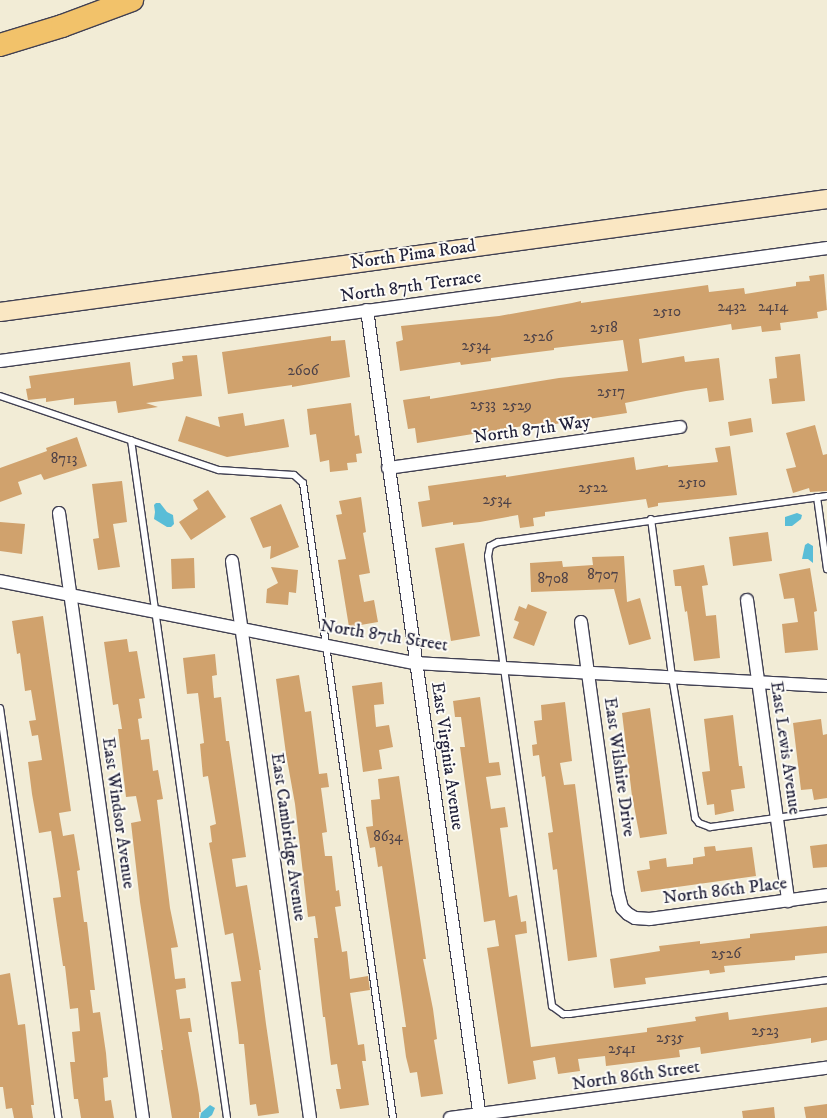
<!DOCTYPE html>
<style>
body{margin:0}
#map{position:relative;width:827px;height:1118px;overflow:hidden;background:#f2ecd6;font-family:"IM FELL DW Pica",serif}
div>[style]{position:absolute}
.water>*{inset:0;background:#59bdd7}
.building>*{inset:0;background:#d0a26d}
.roads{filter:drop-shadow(1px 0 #414052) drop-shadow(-1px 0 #414052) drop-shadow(0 1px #414052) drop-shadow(0 -1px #414052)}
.service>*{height:6px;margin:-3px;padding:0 3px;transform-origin:3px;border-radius:3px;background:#fff}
.minor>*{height:12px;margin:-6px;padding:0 6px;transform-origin:6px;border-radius:6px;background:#fff}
.secondary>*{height:18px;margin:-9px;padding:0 9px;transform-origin:9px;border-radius:9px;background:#fae7c3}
.motorway>*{height:22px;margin:-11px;padding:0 11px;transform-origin:11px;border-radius:11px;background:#f2c26a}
span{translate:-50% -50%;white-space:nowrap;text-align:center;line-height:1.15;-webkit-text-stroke:4px #fdfcf7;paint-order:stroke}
.number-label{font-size:15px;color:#4e4248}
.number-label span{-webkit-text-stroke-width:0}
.street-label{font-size:18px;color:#22223b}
</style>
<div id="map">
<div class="water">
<div style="clip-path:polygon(156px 503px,160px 503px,167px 512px,173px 515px,174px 524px,171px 527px,167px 527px,154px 519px,155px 512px,154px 505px)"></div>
<div style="clip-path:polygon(797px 513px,802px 515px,801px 519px,792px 526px,785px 526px,785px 517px)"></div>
<div style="clip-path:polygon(808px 543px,813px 546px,813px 563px,808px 559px,802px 559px,805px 545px)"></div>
<div style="clip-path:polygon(210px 1105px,215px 1108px,212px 1115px,208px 1118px,200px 1118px,201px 1113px)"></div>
</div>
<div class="building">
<div style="clip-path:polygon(824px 274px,827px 310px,817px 312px,818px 318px,780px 323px,781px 330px,762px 332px,761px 326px,732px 330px,731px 324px,639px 339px,642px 363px,684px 356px,685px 362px,719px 358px,724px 400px,709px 402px,707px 388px,686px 391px,625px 403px,627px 413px,549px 425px,548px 422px,417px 443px,415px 428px,408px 429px,403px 400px,430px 396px,430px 399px,559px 378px,628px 371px,623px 340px,554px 348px,554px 350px,491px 358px,491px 361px,461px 365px,460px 362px,400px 371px,396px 342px,403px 340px,401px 326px,499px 316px,572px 303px,581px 301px,581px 303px,708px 285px,709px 292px,744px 288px,745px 294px,796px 286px,796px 282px,810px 281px,809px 276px)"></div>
<div style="clip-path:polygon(331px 336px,331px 341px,345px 340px,350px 377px,292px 387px,292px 385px,228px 394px,222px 352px)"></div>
<div style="clip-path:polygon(800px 354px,805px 401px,772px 404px,769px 379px,777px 378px,775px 357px)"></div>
<div style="clip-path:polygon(197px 355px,202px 396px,146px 403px,158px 407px,118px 413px,116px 401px,74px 405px,74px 398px,46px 402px,46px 398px,28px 400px,26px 389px,31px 388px,29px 376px,130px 362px,133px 386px,174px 379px,172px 363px,183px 361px,182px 356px)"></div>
<div style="clip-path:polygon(351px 403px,355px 436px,359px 435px,362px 453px,356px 454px,357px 462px,347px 463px,348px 470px,330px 472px,329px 460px,320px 462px,316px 434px,310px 435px,307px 409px)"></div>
<div style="clip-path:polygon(243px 413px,245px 426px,284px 419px,289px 447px,227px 457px,178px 441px,186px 416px,220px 427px,218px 417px)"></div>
<div style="clip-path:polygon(751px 418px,753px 432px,730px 436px,728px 422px)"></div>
<div style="clip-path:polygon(815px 425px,823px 455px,827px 454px,827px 491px,810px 492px,809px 488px,793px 493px,786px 469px,796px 467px,786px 433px)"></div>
<div style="clip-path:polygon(77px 437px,87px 466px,44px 480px,41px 474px,18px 482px,22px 494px,0 502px,0 468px,47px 451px,46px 448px)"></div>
<div style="clip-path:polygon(730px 446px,737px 495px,658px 503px,658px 506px,648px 508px,646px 499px,545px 512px,545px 516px,533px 518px,534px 526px,520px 528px,518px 515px,480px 522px,453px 525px,453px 522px,422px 527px,418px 502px,430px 500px,428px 486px,506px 475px,506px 477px,634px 457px,636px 470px,668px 465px,668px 467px,718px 462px,715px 448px)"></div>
<div style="clip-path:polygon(122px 481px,127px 522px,113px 524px,120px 567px,98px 570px,93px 539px,99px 538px,92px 484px)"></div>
<div style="clip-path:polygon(208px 490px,226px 517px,191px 540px,179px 522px,198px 509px,193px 500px)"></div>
<div style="clip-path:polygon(361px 497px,366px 532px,363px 533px,370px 573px,359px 575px,364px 602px,374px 600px,378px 622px,349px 627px,338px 560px,346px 559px,336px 515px,342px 514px,339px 501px)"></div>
<div style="clip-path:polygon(281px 504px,299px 547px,270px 559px,271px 546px,263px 548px,250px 518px)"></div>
<div style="clip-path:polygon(0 522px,25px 524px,22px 554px,0 551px)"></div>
<div style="clip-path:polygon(768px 532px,772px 561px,733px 566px,729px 537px)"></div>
<div style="clip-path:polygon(464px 543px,480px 636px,451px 641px,435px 548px)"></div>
<div style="clip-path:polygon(624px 556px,627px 602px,640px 598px,651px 639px,629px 645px,614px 589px,531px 592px,530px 563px,562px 561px,563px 567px,593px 565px,592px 557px)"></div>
<div style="clip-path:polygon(194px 558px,195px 588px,172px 589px,171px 559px)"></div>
<div style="clip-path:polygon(704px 565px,708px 585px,702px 586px,706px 616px,716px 615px,720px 658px,694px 661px,687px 611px,685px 612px,681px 586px,675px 586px,673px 570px)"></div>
<div style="clip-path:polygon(271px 567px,298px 570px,296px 593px,289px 592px,288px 605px,266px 603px,267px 589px,278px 583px)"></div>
<div style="clip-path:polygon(810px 568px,817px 611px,814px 612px,818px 650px,785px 653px,782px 624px,798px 622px,794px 598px,784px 599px,779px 574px)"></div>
<div style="clip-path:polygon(528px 604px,547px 612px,534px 646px,513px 638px,519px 622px,514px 620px,519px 606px,526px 609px)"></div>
<div style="clip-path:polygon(43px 616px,71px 811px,59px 813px,63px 836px,74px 834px,80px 870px,77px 871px,84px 922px,87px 922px,95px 990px,90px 990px,93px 1013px,100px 1012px,106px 1053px,108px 1077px,103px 1078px,105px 1101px,111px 1100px,114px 1118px,81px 1118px,78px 1099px,74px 1099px,70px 1062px,75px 1062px,72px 1032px,80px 1031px,78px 1008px,70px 1009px,65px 966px,63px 966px,53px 898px,61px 897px,59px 882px,51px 831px,39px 833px,32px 794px,28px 762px,42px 760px,38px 735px,32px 736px,29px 721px,36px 720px,31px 690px,25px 691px,20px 653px,17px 654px,12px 621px)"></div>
<div style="clip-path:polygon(127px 639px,129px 652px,137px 651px,145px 698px,139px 699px,142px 718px,138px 719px,141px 740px,149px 739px,153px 771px,158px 770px,163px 799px,157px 800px,170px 908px,178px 947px,171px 948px,175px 979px,185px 978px,186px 988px,176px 990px,180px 1019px,190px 1018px,192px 1032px,188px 1032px,199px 1095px,201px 1112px,199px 1112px,199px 1118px,172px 1118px,161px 1050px,163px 1050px,140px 902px,131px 823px,141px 821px,136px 796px,126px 797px,118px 729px,122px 729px,118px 704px,113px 705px,104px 642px)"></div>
<div style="clip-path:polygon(215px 654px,217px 675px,212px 676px,214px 698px,221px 697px,226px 741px,229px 741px,246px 857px,232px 859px,236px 887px,247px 885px,261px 970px,259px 970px,266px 1024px,279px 1113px,258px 1116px,256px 1104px,250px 1105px,244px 1044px,239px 1044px,238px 1033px,231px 982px,241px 981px,233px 933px,225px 935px,209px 843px,212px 842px,210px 826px,216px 824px,208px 776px,203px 777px,200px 744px,204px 743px,198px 693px,187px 694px,183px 658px)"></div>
<div style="clip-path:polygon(299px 675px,305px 712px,311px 711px,319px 774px,327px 773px,329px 787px,321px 788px,327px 832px,322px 833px,325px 856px,332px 856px,336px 891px,339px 890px,341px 906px,335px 907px,342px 952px,347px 951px,350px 979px,368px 976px,370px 990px,350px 993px,358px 1045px,364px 1044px,366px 1061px,362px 1061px,369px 1105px,340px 1109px,336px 1089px,341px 1089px,337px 1064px,331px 1065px,325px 1017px,323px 1017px,314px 938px,318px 938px,315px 916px,308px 917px,295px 804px,286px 754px,276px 679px)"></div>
<div style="clip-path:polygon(382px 682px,384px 704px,374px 705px,376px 727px,389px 725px,393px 747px,379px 750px,382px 769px,363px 772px,352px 686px)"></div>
<div style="clip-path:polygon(480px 697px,489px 763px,499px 762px,501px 775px,486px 777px,491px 809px,505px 807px,508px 827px,500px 828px,509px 897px,517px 895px,521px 922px,526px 921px,527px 933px,515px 935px,531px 1047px,647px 1032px,647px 1028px,696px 1021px,695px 1017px,728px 1012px,729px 1020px,827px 1007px,827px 1040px,811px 1043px,811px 1038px,701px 1054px,700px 1047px,679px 1050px,680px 1057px,606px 1066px,605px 1056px,578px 1059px,580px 1071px,558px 1074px,555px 1057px,533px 1061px,536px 1079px,508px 1084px,487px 948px,499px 946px,495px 920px,484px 922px,460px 747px,465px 747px,461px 717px,455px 717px,453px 701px)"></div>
<div style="clip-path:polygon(565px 702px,572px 761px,560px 763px,564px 785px,575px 784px,597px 957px,568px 961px,557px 869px,553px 870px,548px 833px,553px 832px,545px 776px,542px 777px,539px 755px,533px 756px,532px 745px,537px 744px,534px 721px,542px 720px,541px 705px)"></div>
<div style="clip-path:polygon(650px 708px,667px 834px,640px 838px,632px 796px,622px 713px)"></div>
<div style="clip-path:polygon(733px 715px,739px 766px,742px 766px,745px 788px,731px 790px,734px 811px,715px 815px,714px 804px,707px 805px,702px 772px,710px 771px,704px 719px)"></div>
<div style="clip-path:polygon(821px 719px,823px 735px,827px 734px,827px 798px,814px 800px,812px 789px,801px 790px,793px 723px)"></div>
<div style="clip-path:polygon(399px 776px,426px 959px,423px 959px,433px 1009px,437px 1039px,434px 1040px,443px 1094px,421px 1097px,417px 1072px,410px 1073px,406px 1057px,402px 1027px,406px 1027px,382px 866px,378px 867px,375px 847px,370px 848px,366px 827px,373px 826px,371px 800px,380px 799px,378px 779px)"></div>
<div style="clip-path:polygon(827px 844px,827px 867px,813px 868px,810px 846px)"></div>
<div style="clip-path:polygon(715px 846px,716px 851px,752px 847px,756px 876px,641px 892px,637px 871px,650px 869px,649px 861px,666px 858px,667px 867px,693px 864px,693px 858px,705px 856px,704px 847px)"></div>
<div style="clip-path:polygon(827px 926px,827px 953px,795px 956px,795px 960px,724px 966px,725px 972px,710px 974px,709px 970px,645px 978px,646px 984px,614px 988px,610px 959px,660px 951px,659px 946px,700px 941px,700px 944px,750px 938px,750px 934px)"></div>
<div style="clip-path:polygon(10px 973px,18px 1025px,25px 1024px,34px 1105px,31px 1105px,33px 1118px,14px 1118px,12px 1108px,6px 1109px,3px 1087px,0 1087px,0 975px)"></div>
<div style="clip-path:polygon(827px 1104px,827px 1118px,806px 1118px,804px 1107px)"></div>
<div style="clip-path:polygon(774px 1107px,775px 1118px,743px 1118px,742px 1111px)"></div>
</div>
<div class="roads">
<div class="service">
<div style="left:0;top:396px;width:231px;rotate:18.7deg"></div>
<div style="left:219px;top:470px;width:75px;rotate:3.8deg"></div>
<div style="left:294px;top:475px;width:12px;rotate:42deg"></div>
<div style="left:303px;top:483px;width:641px;rotate:81.93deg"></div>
<div style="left:131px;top:440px;width:685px;rotate:81.94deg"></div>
<div style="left:827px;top:496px;width:332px;rotate:172deg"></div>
<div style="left:498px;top:542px;width:9px;rotate:153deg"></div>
<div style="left:490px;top:546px;width:10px;rotate:101deg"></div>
<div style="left:488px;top:556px;width:455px;rotate:81.9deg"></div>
<div style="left:552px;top:1006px;width:14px;rotate:36deg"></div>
<div style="left:563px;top:1014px;width:7px"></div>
<div style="left:570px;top:1014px;width:259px;rotate:-7.5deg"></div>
<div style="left:817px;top:497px;width:73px;rotate:82.1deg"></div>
<div style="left:651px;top:519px;width:159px;rotate:82.4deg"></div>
<div style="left:672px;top:677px;width:143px;rotate:80.7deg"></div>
<div style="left:695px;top:818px;width:6px;rotate:51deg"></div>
<div style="left:699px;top:823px;width:12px;rotate:20deg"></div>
<div style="left:710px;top:827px;width:118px;rotate:-7.8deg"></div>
<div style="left:0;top:708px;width:414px;rotate:81.9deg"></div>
</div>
<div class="minor">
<div style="left:367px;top:310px;width:816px;rotate:82.04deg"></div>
<div style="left:0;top:361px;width:835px;rotate:-7.78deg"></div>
<div style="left:388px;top:468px;width:295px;rotate:-8deg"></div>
<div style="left:59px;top:513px;width:611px;rotate:82.1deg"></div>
<div style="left:232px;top:561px;width:562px;rotate:82.03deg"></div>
<div style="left:0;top:581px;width:424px;rotate:11.2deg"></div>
<div style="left:416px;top:663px;width:412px;rotate:3.2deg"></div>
<div style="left:747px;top:600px;width:304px;rotate:82.2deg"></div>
<div style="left:581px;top:622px;width:273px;rotate:82.2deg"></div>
<div style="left:618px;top:892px;width:16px;rotate:76deg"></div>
<div style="left:622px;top:908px;width:8px;rotate:45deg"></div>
<div style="left:628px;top:914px;width:8px;rotate:30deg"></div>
<div style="left:635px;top:918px;width:15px;rotate:4deg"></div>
<div style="left:650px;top:919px;width:179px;rotate:-7.7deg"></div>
<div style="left:450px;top:1118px;width:380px;rotate:-7.6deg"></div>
</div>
<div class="secondary">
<div style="left:0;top:312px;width:835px;rotate:-7.78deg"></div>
</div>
<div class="motorway">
<div style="left:0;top:45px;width:65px;rotate:-17deg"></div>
<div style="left:62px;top:26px;width:75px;rotate:-20.4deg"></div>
</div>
</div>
<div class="number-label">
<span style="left:732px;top:307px">2432</span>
<span style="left:773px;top:307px">2414</span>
<span style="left:667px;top:312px">2510</span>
<span style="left:604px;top:328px">2518</span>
<span style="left:538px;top:337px">2526</span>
<span style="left:476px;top:346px">2534</span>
<span style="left:303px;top:371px">2606</span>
<span style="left:611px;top:392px">2517</span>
<span style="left:483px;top:405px">2533</span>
<span style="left:517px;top:406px">2529</span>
<span style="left:64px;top:459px">8713</span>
<span style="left:692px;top:483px">2510</span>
<span style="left:593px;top:488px">2522</span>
<span style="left:497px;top:500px">2534</span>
<span style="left:603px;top:575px">8707</span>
<span style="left:553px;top:579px">8708</span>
<span style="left:388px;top:837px">8634</span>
<span style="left:726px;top:954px">2526</span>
<span style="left:765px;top:1031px">2523</span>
<span style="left:670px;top:1038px">2535</span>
<span style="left:622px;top:1049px">2541</span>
</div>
<div class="street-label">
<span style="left:413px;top:255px;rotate:-8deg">North Pima Road</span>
<span style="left:411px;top:287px;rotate:-8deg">North 87th Terrace</span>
<span style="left:532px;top:430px;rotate:-8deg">North 87th Way</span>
<span style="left:384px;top:636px;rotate:9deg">North 87th Street</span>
<span style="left:785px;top:748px;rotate:82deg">East Lewis Avenue</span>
<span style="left:447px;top:756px;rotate:82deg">East Virginia Avenue</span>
<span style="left:619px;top:767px;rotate:82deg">East Wilshire Drive</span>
<span style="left:118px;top:813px;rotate:82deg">East Windsor Avenue</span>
<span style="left:288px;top:837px;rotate:82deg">East Cambridge Avenue</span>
<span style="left:725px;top:891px;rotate:-7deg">North 86th Place</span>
<span style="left:636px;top:1076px;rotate:-8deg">North 86th Street</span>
</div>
</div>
